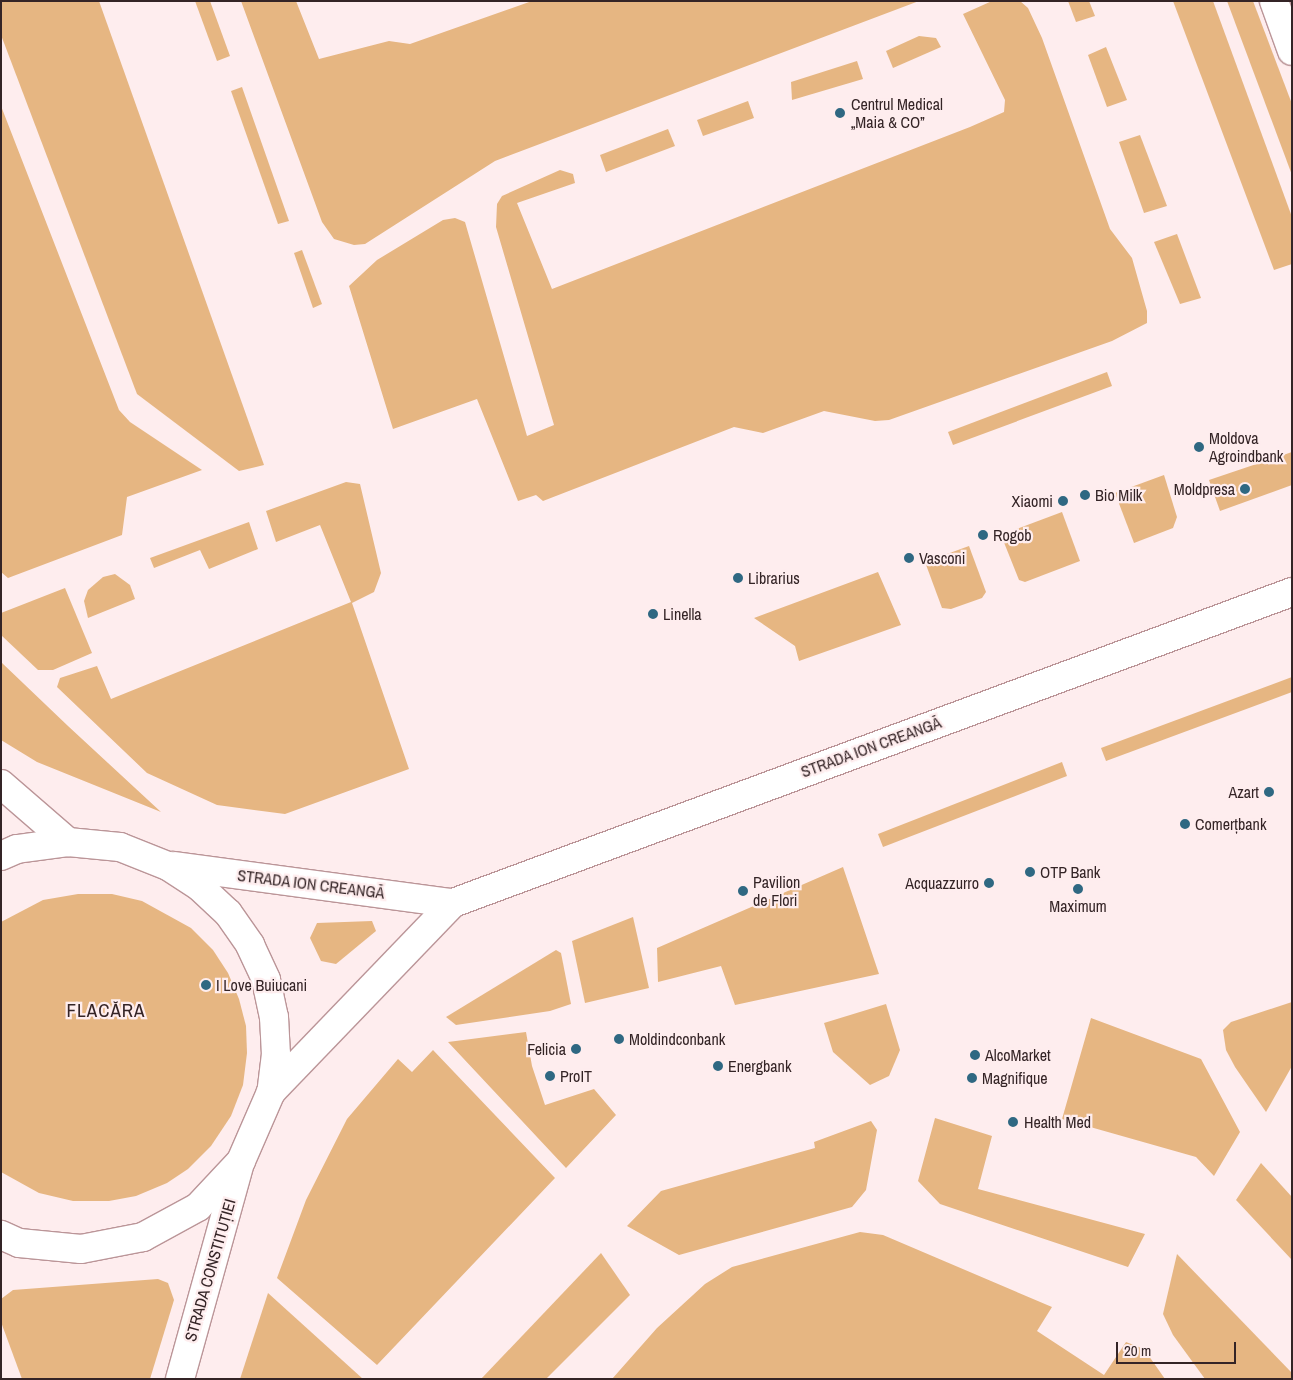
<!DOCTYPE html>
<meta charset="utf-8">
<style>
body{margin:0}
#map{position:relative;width:1293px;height:1380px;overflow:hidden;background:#feedee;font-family:"Archivo Narrow",sans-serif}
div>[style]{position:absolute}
.green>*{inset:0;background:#e6b682}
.roads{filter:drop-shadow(1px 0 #bb9598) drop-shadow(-1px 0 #bb9598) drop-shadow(0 1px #bb9598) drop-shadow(0 -1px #bb9598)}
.street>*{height:28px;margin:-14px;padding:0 14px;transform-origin:14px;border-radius:14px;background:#fff}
.primary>*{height:28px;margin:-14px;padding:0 14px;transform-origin:14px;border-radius:14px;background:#fff}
.dots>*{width:14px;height:14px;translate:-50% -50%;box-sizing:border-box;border:2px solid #feedee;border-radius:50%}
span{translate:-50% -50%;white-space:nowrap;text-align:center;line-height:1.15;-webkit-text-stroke:4.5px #feedee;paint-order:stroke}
.poi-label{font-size:16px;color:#342426}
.left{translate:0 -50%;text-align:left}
.right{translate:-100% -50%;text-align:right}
.street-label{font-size:16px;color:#342426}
.quarter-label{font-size:19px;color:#342426;letter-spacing:1px}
.frame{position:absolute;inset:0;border:2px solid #342426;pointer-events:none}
.scale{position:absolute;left:1116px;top:1342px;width:120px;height:22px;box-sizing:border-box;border:2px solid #342426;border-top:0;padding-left:6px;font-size:15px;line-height:18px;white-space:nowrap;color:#342426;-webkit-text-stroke:4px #feedee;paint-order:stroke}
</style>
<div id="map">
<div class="green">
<div style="clip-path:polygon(1px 1px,99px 1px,264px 465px,239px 471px,137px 394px,1px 35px)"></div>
<div style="clip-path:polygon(195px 1px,210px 1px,230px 56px,217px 61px)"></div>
<div style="clip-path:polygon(241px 1px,296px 1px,319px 59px,389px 41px,410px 44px,532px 1px,919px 1px,495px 161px,365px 244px,354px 245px,334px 239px,322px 222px)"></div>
<div style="clip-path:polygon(992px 1px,1020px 1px,1028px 8px,1042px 38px,1110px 229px,1132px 258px,1147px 311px,1147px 323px,1112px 341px,889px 420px,875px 421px,824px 411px,763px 433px,734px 427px,543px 501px,536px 495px,518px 501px,477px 399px,393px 429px,349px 286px,377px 260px,443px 220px,455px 218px,465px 222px,527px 436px,554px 425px,496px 227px,497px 204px,502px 196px,560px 170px,573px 174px,575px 183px,517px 203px,552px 289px,970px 127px,1004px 112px,1005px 100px,963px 14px)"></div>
<div style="clip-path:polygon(1068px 1px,1089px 1px,1095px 16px,1076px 22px)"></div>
<div style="clip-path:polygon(1173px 1px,1213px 1px,1292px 217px,1292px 264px,1274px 270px)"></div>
<div style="clip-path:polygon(1227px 1px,1253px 1px,1292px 104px,1292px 175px)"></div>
<div style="clip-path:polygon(919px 36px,936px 38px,941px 47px,893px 68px,886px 51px)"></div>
<div style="clip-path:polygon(1106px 47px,1127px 100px,1107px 107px,1088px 55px)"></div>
<div style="clip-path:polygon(857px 61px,863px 79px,792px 100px,791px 82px)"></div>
<div style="clip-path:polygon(242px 87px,289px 221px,278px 224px,231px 91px)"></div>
<div style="clip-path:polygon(748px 101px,754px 118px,703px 136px,697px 120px)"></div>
<div style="clip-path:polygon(1px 106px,119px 410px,130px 422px,202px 470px,127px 497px,122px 535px,8px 578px,1px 572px)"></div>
<div style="clip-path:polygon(668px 129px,675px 146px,606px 172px,600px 155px)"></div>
<div style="clip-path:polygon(1140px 135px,1167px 206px,1144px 213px,1119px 142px)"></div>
<div style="clip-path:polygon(1177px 234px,1201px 298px,1180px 304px,1154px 242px)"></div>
<div style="clip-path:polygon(302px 250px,322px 304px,313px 308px,294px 253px)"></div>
<div style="clip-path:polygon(1107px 372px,1112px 386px,953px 445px,948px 432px)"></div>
<div style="clip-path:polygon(1292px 452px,1292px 485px,1220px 511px,1209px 480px)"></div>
<div style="clip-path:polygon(1164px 475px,1177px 517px,1173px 528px,1134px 543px,1115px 493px)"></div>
<div style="clip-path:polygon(346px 482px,360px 484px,381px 573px,374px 592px,352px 603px,409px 769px,285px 814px,217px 805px,147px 773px,57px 687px,60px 678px,97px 666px,111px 699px,351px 602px,320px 525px,276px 542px,266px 511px)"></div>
<div style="clip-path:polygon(1062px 512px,1080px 561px,1025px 582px,1019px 580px,1001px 535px)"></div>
<div style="clip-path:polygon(249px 522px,258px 549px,209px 569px,200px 550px,154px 568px,150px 558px)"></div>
<div style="clip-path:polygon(969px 546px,986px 592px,982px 598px,951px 609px,942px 608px,925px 562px)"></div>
<div style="clip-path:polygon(878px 572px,901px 625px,799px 661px,795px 646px,754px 618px)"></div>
<div style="clip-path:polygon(115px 574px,130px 585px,135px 599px,88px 618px,84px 601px,88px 590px,103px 577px)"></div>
<div style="clip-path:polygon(65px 588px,92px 653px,53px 670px,38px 670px,1px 635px,1px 613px)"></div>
<div style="clip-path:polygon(1px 662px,68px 726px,161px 812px,37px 762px,1px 740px)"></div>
<div style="clip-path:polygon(1292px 677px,1292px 692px,1106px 761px,1101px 748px)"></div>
<div style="clip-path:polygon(1062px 762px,1067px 776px,883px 847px,878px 834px)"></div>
<div style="clip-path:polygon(843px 867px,879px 974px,735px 1005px,721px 966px,658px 982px,657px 948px)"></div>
<div style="clip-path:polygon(78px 894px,112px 894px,142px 901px,191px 928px,213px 950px,228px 973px,239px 999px,246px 1026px,247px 1053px,243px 1085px,231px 1116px,211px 1146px,188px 1169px,167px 1183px,136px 1196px,109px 1201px,73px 1201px,39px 1193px,1px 1172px,1px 922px,43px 900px)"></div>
<div style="clip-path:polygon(633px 917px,649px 988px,585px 1003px,572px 941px)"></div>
<div style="clip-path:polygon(372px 921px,376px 931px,336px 964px,321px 961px,310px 938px,317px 923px)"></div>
<div style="clip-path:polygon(556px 950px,561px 953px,571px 1004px,550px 1011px,456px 1025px,446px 1017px)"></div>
<div style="clip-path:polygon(1292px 1002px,1292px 1066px,1266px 1112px,1235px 1067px,1226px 1050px,1223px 1030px,1231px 1022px)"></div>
<div style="clip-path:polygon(886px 1004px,900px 1050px,889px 1076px,870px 1085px,833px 1052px,824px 1023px)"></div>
<div style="clip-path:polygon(1091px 1018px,1201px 1059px,1240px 1132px,1214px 1176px,1196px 1157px,1062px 1119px)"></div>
<div style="clip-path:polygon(526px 1032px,532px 1066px,545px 1105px,594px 1089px,616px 1115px,566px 1168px,448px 1042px)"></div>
<div style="clip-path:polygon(433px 1050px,555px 1178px,377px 1365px,277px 1278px,306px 1200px,347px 1119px,398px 1059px,412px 1072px)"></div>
<div style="clip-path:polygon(935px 1118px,992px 1136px,978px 1189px,1145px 1234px,1128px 1267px,940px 1204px,918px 1181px)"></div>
<div style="clip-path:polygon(871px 1121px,877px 1130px,866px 1190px,852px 1207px,679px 1255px,627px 1226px,661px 1191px,815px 1148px,814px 1142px)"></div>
<div style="clip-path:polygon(1261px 1163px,1292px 1197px,1292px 1260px,1236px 1200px)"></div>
<div style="clip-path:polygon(860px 1232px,883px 1235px,1052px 1307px,1037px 1331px,1104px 1375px,1126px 1342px,1144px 1349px,1165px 1379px,612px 1379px,657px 1328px,705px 1284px,732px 1267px)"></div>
<div style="clip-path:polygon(601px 1253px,630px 1295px,546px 1379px,481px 1379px)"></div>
<div style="clip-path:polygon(1177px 1254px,1292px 1373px,1292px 1379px,1205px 1379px,1173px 1335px,1163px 1314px)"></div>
<div style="clip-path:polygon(158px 1279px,168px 1283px,174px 1300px,150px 1379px,22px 1379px,1px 1322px,1px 1299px,13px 1290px)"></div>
<div style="clip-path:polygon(268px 1293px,363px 1379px,240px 1379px)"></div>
</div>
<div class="roads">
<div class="street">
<div style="left:1274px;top:1px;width:53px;rotate:70.2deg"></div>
</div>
<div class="primary">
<div style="left:1px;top:784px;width:89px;rotate:40.9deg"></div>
<div style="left:1px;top:856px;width:17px;rotate:-24deg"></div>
<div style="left:17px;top:849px;width:51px;rotate:-7.8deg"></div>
<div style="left:68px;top:842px;width:52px;rotate:5.5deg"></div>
<div style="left:120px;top:847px;width:52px;rotate:21.6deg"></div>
<div style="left:168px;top:866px;width:38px;rotate:33deg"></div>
<div style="left:200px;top:887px;width:38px;rotate:43deg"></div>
<div style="left:228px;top:913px;width:39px;rotate:55deg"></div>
<div style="left:250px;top:945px;width:38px;rotate:65deg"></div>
<div style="left:266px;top:980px;width:38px;rotate:78deg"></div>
<div style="left:274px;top:1017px;width:37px;rotate:87deg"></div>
<div style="left:276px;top:1054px;width:38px;rotate:97deg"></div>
<div style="left:271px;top:1092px;width:75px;rotate:113.5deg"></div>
<div style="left:241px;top:1161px;width:63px;rotate:133.1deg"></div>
<div style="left:198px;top:1207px;width:63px;rotate:151.4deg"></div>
<div style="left:143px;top:1237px;width:63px;rotate:169deg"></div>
<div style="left:81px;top:1249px;width:62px;rotate:-174.5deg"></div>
<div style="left:19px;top:1243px;width:20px;rotate:-156deg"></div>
<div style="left:174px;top:866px;width:281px;rotate:7.6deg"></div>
<div style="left:271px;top:1092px;width:262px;rotate:-46.1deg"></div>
<div style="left:453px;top:903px;width:895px;rotate:-20.34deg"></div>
<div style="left:180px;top:1379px;width:221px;rotate:-74.5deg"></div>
</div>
</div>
<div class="dots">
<div style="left:840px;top:113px;background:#2f6882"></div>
<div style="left:1199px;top:447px;background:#2f6882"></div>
<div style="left:1245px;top:489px;background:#2f6882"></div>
<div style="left:1085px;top:495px;background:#2f6882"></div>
<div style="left:1063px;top:501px;background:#2f6882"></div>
<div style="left:983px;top:535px;background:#2f6882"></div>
<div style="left:909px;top:558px;background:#2f6882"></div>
<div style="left:738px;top:578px;background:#2f6882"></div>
<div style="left:653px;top:614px;background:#2f6882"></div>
<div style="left:1269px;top:792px;background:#2f6882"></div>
<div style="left:1185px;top:824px;background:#2f6882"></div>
<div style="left:1030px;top:872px;background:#2f6882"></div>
<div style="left:989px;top:883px;background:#2f6882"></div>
<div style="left:1078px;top:889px;background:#2f6882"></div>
<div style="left:743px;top:891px;background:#2f6882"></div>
<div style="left:206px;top:985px;background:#2f6882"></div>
<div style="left:619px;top:1039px;background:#2f6882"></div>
<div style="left:576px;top:1049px;background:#2f6882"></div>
<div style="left:975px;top:1055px;background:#2f6882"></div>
<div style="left:718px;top:1066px;background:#2f6882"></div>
<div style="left:550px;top:1076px;background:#2f6882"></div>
<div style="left:972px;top:1078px;background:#2f6882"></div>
<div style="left:1013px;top:1122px;background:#2f6882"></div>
</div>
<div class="poi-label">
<span class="left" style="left:851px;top:113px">Centrul Medical<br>„Maia &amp; CO”</span>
<span class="left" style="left:1209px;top:447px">Moldova<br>Agroindbank</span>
<span class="right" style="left:1235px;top:489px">Moldpresa</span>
<span class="left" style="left:1095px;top:495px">Bio Milk</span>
<span class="right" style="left:1053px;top:501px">Xiaomi</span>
<span class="left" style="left:993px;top:535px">Rogob</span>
<span class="left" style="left:919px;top:558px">Vasconi</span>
<span class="left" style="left:748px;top:578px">Librarius</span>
<span class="left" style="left:663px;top:614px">Linella</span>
<span class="right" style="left:1259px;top:792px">Azart</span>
<span class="left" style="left:1195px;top:824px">Comerțbank</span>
<span class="left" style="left:1040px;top:872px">OTP Bank</span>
<span class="left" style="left:753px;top:891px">Pavilion<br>de Flori</span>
<span class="right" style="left:979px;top:883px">Acquazzurro</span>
<span style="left:1078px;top:906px">Maximum</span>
<span class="left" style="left:216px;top:985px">I Love Buiucani</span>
<span class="left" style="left:629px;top:1039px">Moldindconbank</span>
<span class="right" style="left:566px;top:1049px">Felicia</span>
<span class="left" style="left:985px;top:1055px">AlcoMarket</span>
<span class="left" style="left:728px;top:1066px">Energbank</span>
<span class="left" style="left:560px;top:1076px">ProIT</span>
<span class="left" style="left:982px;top:1078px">Magnifique</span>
<span class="left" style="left:1024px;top:1122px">Health Med</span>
</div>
<div class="street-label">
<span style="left:871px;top:747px;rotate:-20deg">STRADA ION CREANGĂ</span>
<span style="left:311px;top:884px;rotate:7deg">STRADA ION CREANGĂ</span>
<span style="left:210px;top:1270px;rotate:-74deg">STRADA CONSTITUȚIEI</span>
</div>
<div class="quarter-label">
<span style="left:106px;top:1011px">FLACĂRA</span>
</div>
<div class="frame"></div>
<div class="scale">20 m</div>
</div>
